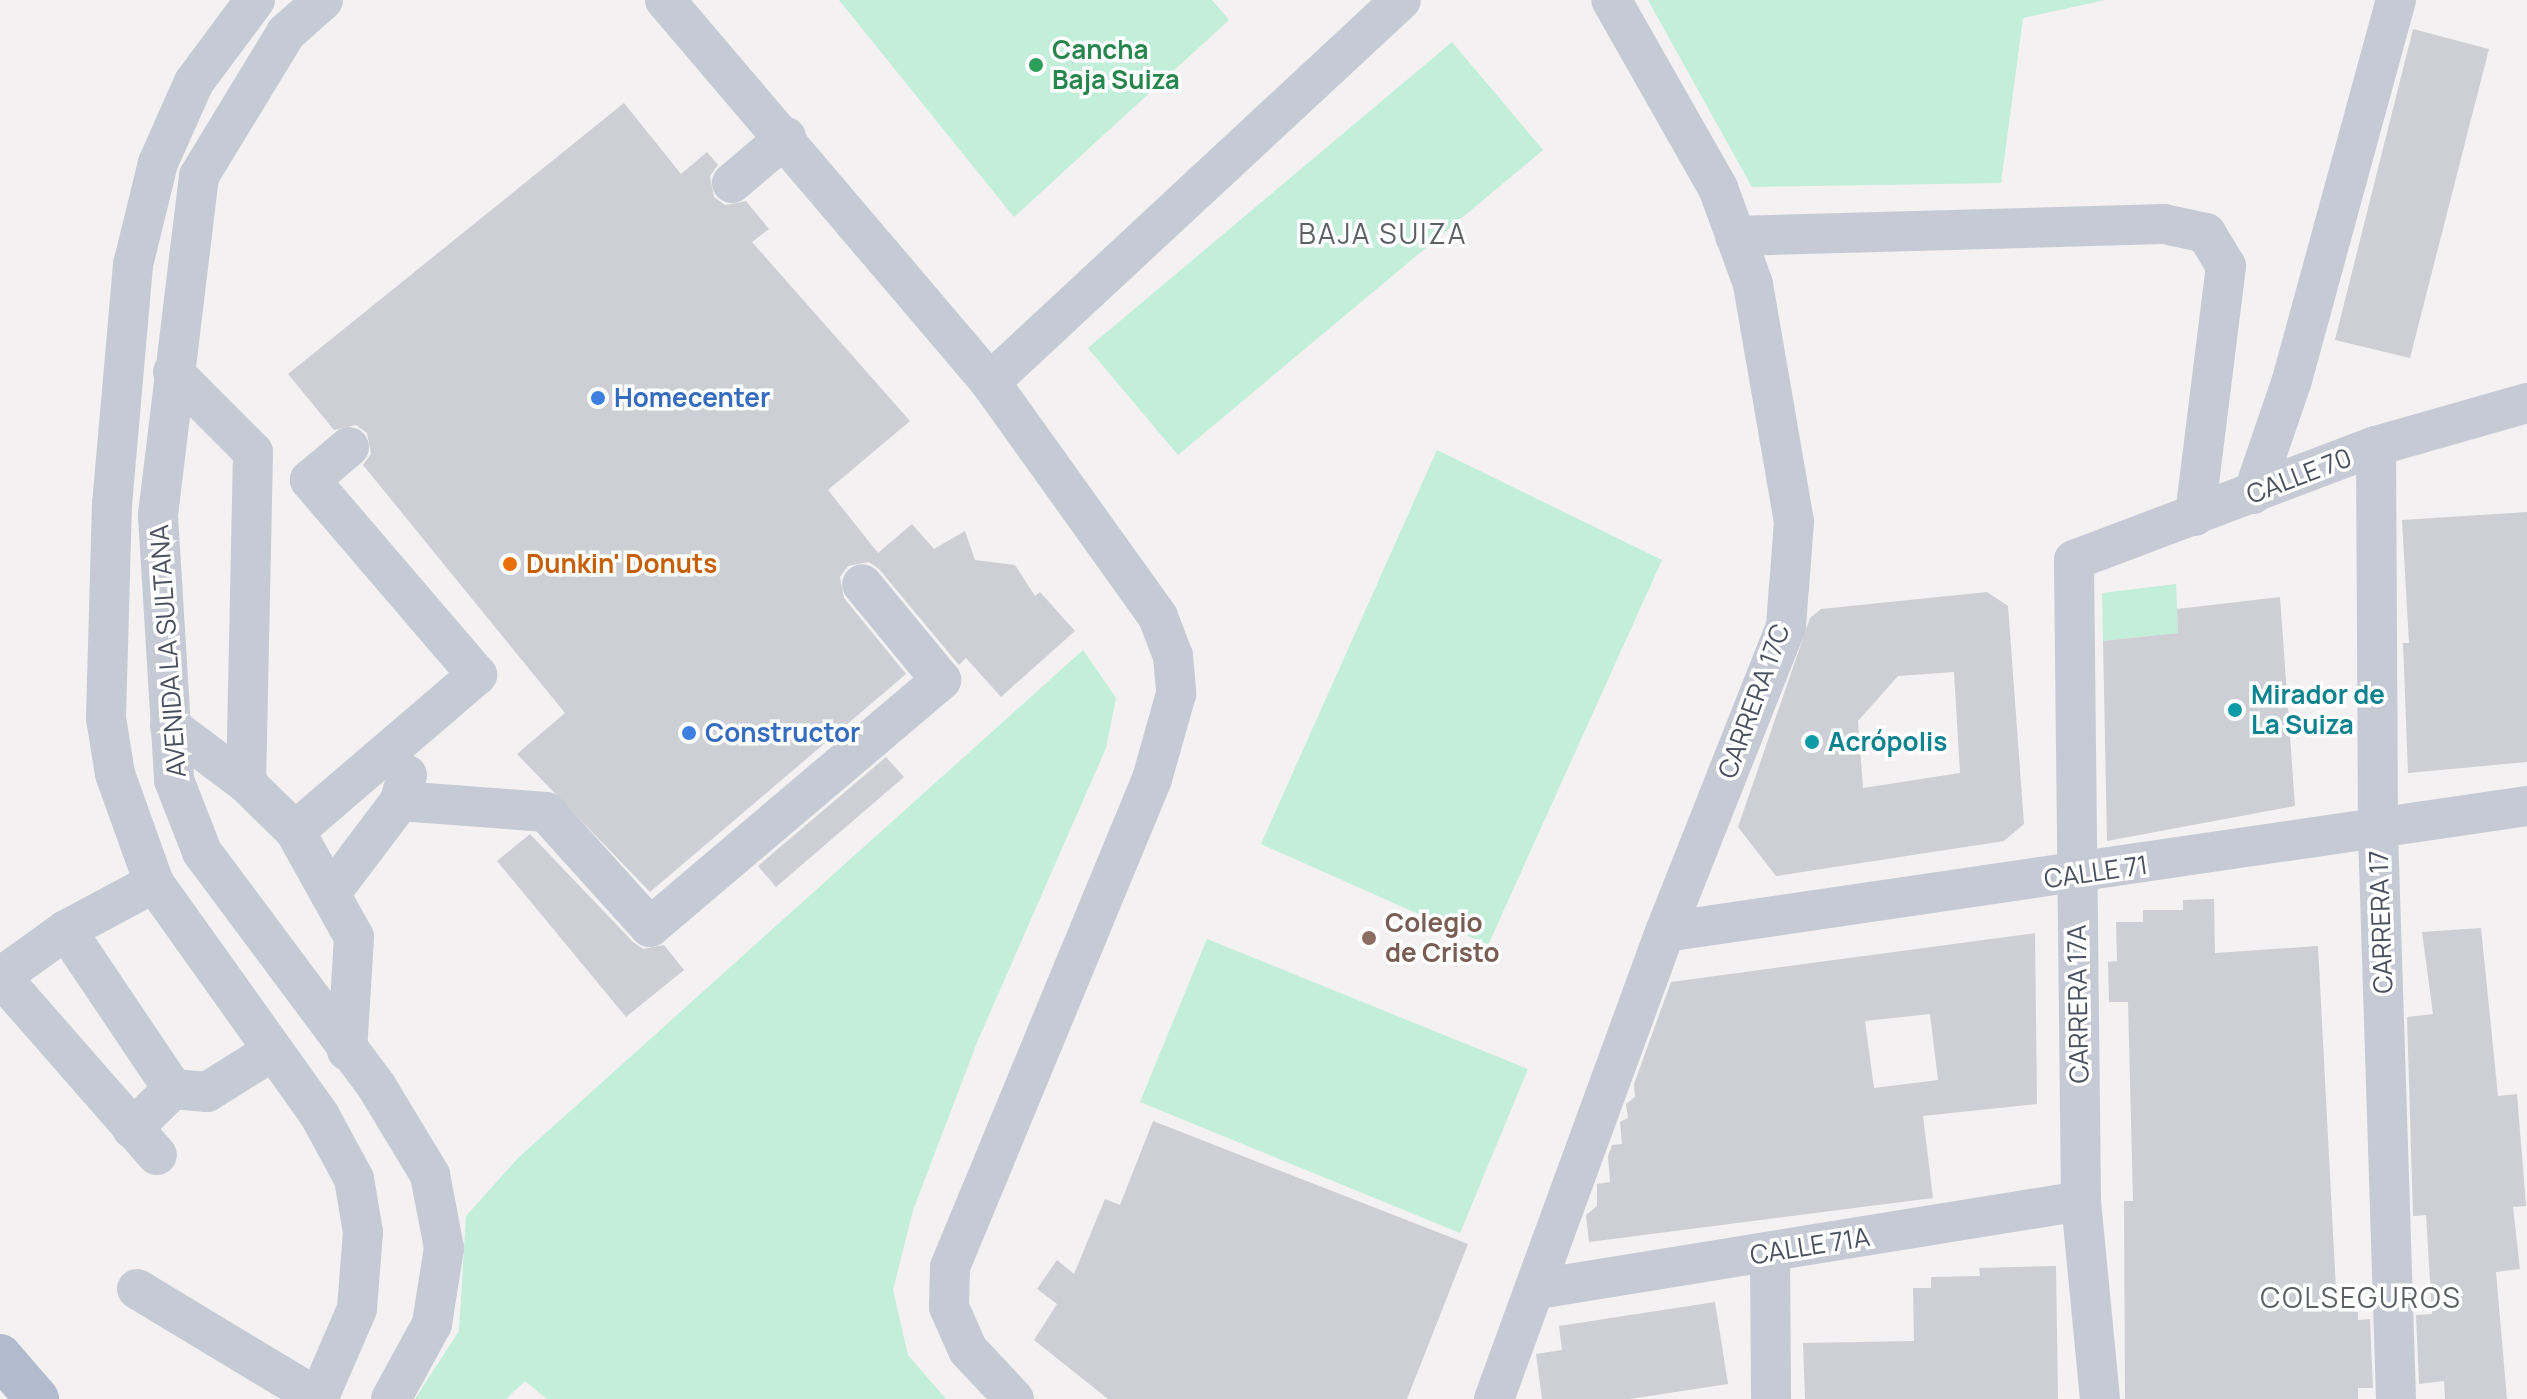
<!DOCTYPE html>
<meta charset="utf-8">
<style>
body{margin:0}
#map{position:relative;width:2527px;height:1399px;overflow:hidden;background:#f3f1f1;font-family:Manrope,sans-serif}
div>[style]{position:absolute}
.green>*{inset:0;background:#c2eeda}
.building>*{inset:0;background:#cecfd5}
.minor>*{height:40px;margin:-20px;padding:0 20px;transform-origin:20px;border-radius:20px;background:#c5cad5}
.major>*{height:44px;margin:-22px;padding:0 22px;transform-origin:22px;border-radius:22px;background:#b2bbce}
.dots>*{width:22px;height:22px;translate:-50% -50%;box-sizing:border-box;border:4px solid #fff;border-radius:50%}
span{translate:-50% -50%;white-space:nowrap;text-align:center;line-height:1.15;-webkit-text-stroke:7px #fff;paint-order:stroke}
.leisure-label{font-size:26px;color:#27864d;font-weight:700}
.left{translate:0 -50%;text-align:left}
.shop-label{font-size:26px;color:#366cbe;font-weight:700}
.street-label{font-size:26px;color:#49505e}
.food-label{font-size:26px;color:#c56008;font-weight:700}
.culture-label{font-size:26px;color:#0d838f;font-weight:700}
.education-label{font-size:26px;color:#785e54;font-weight:700}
.neighbourhood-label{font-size:28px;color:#5d6065;letter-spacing:2px}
</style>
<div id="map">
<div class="green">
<div style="clip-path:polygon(839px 0,1212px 0,1229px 20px,1014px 217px)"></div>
<div style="clip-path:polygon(1648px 0,2105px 0,2023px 18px,2001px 183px,1752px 187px)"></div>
<div style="clip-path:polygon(1452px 42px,1543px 150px,1178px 455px,1088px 348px)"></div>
<div style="clip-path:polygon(1437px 450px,1662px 560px,1488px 945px,1261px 844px)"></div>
<div style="clip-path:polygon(2176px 584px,2178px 633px,2103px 641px,2102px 593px)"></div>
<div style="clip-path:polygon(1083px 650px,1116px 698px,1106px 748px,978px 1040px,913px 1210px,893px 1290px,908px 1355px,946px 1399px,547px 1399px,525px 1381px,506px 1399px,415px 1399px,459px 1331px,466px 1216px,518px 1158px)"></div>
<div style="clip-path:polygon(1207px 939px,1528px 1069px,1460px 1233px,1140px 1102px)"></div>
</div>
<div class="building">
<div style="clip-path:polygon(2413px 29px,2489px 49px,2410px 358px,2335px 340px)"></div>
<div style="clip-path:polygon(624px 103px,681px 174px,707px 152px,718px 165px,710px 176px,714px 197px,725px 205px,746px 201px,769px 229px,752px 242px,910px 421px,828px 490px,878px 553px,912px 524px,934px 549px,965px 531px,975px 560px,1015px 565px,1035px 596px,1040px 592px,1075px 631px,1001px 697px,966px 658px,959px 665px,879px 569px,869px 562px,848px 566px,840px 577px,844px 598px,906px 674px,650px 892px,517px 754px,565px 713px,363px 465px,371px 454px,367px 433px,356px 425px,334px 430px,288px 374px)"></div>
<div style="clip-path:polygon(2527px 512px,2527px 762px,2408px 773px,2403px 643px,2409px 643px,2402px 520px)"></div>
<div style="clip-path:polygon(evenodd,1987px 592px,2008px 606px,2024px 824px,2004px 841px,1776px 876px,1738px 827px,1810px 618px,1821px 609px,1987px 592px,1954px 672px,1960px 773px,1863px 788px,1858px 721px,1898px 676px,1954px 672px)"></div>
<div style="clip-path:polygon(2280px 597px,2295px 806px,2107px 841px,2103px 641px,2178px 633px,2177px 609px)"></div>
<div style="clip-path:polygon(886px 757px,904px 777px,776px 887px,758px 866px)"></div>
<div style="clip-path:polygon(530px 834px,633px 942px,643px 949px,664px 945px,684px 970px,626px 1017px,497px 861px)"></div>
<div style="clip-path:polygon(2214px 899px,2215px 953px,2318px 946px,2337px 1309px,2358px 1309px,2358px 1320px,2370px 1319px,2373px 1388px,2358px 1388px,2358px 1399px,2125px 1399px,2124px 1201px,2133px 1201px,2128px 1002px,2109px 1002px,2108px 962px,2117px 961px,2116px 922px,2143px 922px,2143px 910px,2183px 910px,2183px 900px)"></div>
<div style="clip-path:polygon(2481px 928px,2498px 1096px,2517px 1094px,2526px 1206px,2513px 1207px,2520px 1269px,2496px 1272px,2507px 1399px,2445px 1399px,2444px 1381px,2419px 1384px,2416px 1315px,2432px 1314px,2426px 1215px,2413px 1216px,2407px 1017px,2433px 1014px,2422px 932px)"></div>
<div style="clip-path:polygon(evenodd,2035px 933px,2037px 1104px,1923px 1116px,1933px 1198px,1589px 1242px,1586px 1215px,1597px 1206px,1597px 1184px,1610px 1182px,1608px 1156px,1612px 1145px,1622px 1144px,1620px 1122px,1628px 1118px,1626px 1104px,1635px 1097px,1634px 1084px,1671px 982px,2035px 933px,1930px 1014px,1938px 1080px,1874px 1088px,1865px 1021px,1930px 1014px)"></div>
<div style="clip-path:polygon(1153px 1121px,1468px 1244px,1407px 1399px,1108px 1399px,1034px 1340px,1057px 1304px,1037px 1289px,1057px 1260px,1074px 1274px,1105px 1199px,1120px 1205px)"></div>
<div style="clip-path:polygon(2056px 1266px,2058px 1399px,1805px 1399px,1803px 1343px,1914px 1341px,1913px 1288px,1931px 1288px,1931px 1277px,1980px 1276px,1979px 1268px)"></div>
<div style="clip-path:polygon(1715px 1302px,1728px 1384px,1630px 1399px,1542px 1399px,1536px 1354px,1562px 1350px,1559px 1326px)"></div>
</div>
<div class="minor">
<div style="left:255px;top:0;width:102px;rotate:126.6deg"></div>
<div style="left:194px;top:82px;width:89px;rotate:114deg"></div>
<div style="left:158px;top:163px;width:105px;rotate:103.8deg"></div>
<div style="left:133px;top:265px;width:239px;rotate:95deg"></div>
<div style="left:112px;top:503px;width:215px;rotate:91.6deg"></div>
<div style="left:106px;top:718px;width:57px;rotate:80.9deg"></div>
<div style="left:115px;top:774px;width:116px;rotate:70.3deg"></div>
<div style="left:154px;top:883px;width:286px;rotate:54.5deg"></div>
<div style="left:320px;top:1116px;width:72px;rotate:61.6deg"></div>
<div style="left:354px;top:1179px;width:54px;rotate:80.4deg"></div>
<div style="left:363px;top:1232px;width:77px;rotate:94.5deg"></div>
<div style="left:357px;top:1309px;width:98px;rotate:113.4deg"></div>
<div style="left:323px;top:0;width:50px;rotate:138.3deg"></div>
<div style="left:286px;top:33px;width:167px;rotate:121.3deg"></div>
<div style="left:199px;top:176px;width:342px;rotate:96.9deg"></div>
<div style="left:158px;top:516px;width:264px;rotate:86.5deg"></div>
<div style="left:174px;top:780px;width:77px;rotate:68.7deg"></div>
<div style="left:202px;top:852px;width:293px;rotate:53.3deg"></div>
<div style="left:377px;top:1087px;width:103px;rotate:58.9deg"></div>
<div style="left:430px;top:1175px;width:74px;rotate:79.1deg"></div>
<div style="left:444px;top:1248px;width:77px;rotate:99deg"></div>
<div style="left:432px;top:1324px;width:85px;rotate:118.7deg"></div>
<div style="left:665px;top:0;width:502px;rotate:49.61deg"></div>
<div style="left:990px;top:382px;width:289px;rotate:54.4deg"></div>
<div style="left:1158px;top:617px;width:42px;rotate:69deg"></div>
<div style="left:1173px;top:656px;width:38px;rotate:85deg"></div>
<div style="left:1176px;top:694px;width:88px;rotate:105.8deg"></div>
<div style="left:1152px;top:779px;width:528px;rotate:112.49deg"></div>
<div style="left:950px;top:1267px;width:40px;rotate:91.4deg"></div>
<div style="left:949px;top:1307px;width:47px;rotate:66.2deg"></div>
<div style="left:968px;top:1350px;width:67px;rotate:46.8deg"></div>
<div style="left:732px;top:183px;width:71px;rotate:-40.4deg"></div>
<div style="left:1735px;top:236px;width:429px;rotate:-1.6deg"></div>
<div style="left:2164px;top:224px;width:43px;rotate:12.1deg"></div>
<div style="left:2206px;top:233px;width:39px;rotate:59deg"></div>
<div style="left:2226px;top:266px;width:252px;rotate:97.1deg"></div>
<div style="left:173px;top:372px;width:113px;rotate:45deg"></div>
<div style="left:253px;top:452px;width:331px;rotate:91.2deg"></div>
<div style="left:990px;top:382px;width:561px;rotate:-42.91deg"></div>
<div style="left:2376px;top:446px;width:386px;rotate:89.7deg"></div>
<div style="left:2378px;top:832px;width:567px;rotate:88.18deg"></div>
<div style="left:2253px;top:494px;width:120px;rotate:-71.1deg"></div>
<div style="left:2292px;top:380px;width:394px;rotate:-74.7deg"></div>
<div style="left:170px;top:726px;width:95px;rotate:36.9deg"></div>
<div style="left:246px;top:783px;width:69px;rotate:44.4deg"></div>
<div style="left:295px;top:831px;width:121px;rotate:60.9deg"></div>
<div style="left:354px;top:937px;width:114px;rotate:93.5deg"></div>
<div style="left:400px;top:801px;width:146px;rotate:4.3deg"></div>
<div style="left:546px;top:812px;width:155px;rotate:47.9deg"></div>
<div style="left:650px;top:927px;width:382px;rotate:-40.3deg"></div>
<div style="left:941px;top:680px;width:124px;rotate:-129.5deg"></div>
<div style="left:295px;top:831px;width:240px;rotate:-40.6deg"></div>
<div style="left:477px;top:675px;width:257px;rotate:-130.6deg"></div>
<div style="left:310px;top:480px;width:51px;rotate:-40.2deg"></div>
<div style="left:154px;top:883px;width:100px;rotate:151.9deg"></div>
<div style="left:66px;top:930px;width:70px;rotate:144.3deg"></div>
<div style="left:9px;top:971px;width:14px;rotate:94deg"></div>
<div style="left:8px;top:985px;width:226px;rotate:48.8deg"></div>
<div style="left:330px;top:894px;width:116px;rotate:-53deg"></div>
<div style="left:400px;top:801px;width:27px;rotate:-75deg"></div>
<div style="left:66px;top:930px;width:192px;rotate:56.1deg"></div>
<div style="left:173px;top:1089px;width:57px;rotate:135.7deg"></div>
<div style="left:1665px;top:932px;width:871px;rotate:-8.32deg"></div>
<div style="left:173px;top:1089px;width:34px;rotate:5deg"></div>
<div style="left:207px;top:1092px;width:75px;rotate:-32deg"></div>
<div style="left:1770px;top:1252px;width:147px;rotate:89.6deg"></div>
<div style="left:137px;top:1289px;width:211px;rotate:31.1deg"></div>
<div style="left:1538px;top:1289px;width:550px;rotate:-9.21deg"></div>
<div style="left:1494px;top:1399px;width:497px;rotate:-69.9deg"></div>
<div style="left:1665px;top:932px;width:328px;rotate:-68.4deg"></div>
<div style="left:1786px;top:627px;width:39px;rotate:-86deg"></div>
<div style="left:1789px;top:588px;width:66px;rotate:-85.7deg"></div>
<div style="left:1794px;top:522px;width:242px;rotate:-99.8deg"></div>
<div style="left:1753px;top:284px;width:102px;rotate:-110deg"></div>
<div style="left:1718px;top:188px;width:216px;rotate:-119.6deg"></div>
<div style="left:2100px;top:1399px;width:199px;rotate:-95.5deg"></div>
<div style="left:2081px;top:1201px;width:641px;rotate:-90.63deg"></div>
<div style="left:2074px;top:560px;width:323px;rotate:-20.7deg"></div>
<div style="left:2376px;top:446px;width:157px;rotate:-15.9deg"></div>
</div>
<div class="major">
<div style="left:0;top:1356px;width:57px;rotate:49.3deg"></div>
</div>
<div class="dots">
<div style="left:1036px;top:65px;background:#2e9e5b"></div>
<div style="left:598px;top:398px;background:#3f7fe0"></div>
<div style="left:510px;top:564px;background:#e8710a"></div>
<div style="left:2235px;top:710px;background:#0f9aa8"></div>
<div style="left:689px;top:733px;background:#3f7fe0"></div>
<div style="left:1812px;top:742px;background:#0f9aa8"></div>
<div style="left:1369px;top:938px;background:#8d6e63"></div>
</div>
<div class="leisure-label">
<span class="left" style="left:1052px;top:65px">Cancha<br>Baja Suiza</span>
</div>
<div class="shop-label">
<span class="left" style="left:614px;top:398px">Homecenter</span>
<span class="left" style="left:705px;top:733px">Constructor</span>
</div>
<div class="street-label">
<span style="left:2299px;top:476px;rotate:-21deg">CALLE 70</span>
<span style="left:168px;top:651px;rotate:-94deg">AVENIDA LA SULTANA</span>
<span style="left:1754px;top:701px;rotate:-70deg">CARRERA 17C</span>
<span style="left:2096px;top:872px;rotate:-8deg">CALLE 71</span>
<span style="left:2381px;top:922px;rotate:-92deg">CARRERA 17</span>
<span style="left:2078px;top:1004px;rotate:-91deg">CARRERA 17A</span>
<span style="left:1810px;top:1246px;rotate:-9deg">CALLE 71A</span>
</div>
<div class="food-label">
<span class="left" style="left:526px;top:564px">Dunkin' Donuts</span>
</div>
<div class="culture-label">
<span class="left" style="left:2251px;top:710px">Mirador de<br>La Suiza</span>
<span class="left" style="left:1828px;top:742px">Acrópolis</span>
</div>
<div class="education-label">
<span class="left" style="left:1385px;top:938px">Colegio<br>de Cristo</span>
</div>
<div class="neighbourhood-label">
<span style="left:1383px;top:233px">BAJA SUIZA</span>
<span style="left:2361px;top:1297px">COLSEGUROS</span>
</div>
</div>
